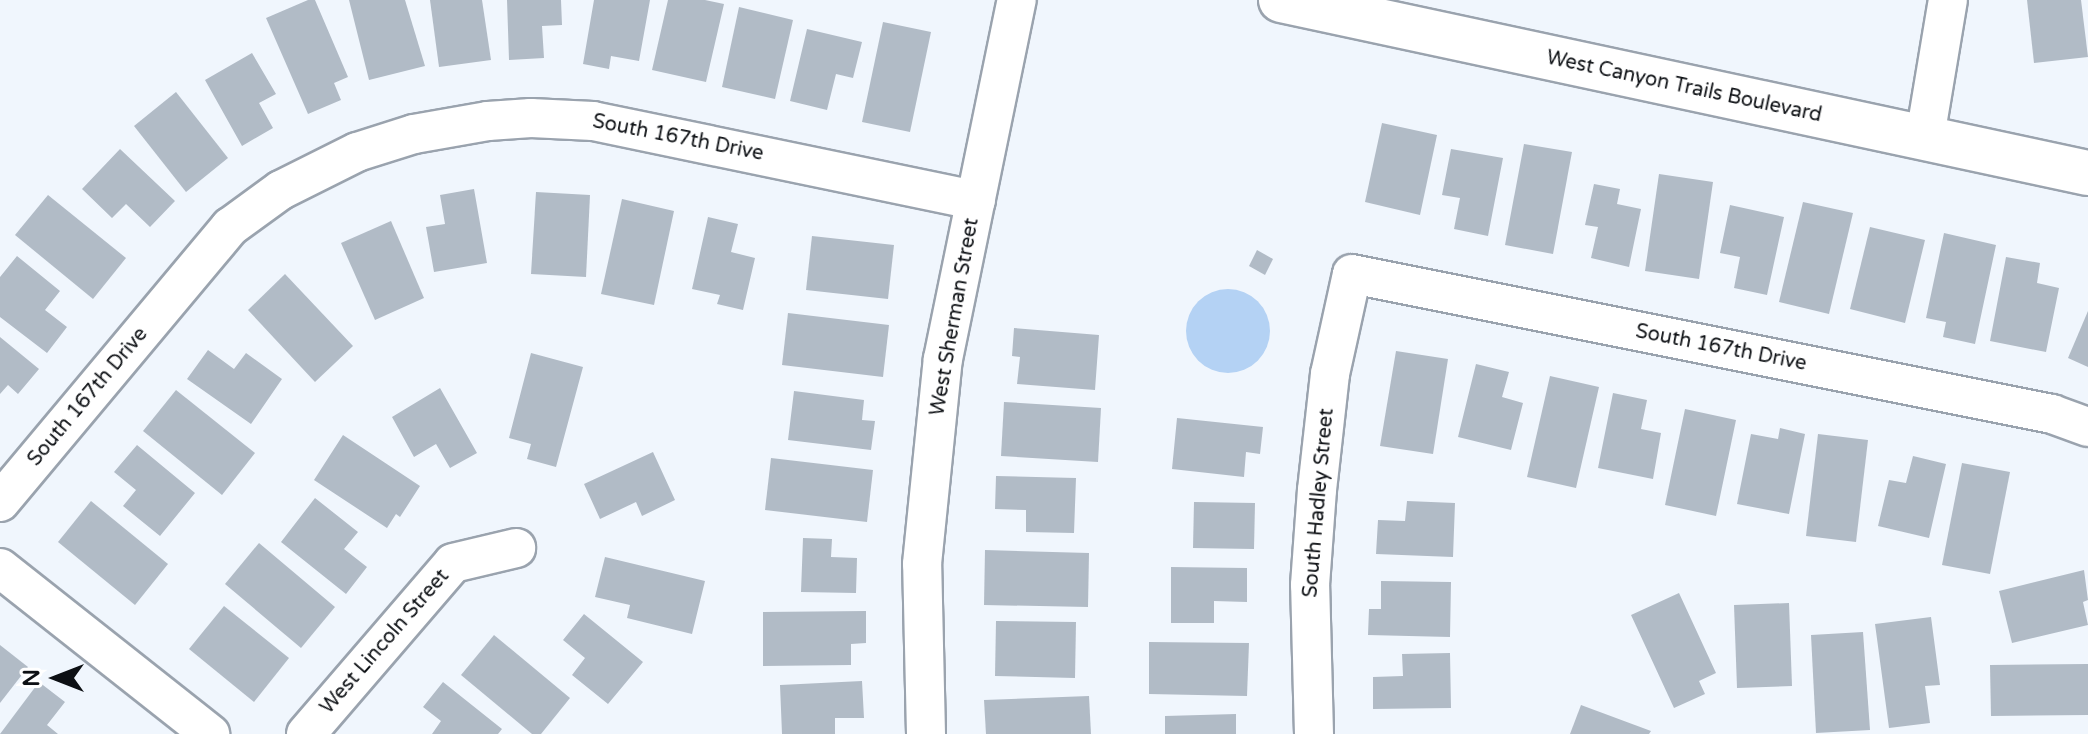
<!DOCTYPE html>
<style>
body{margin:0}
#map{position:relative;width:2088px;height:734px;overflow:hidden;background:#f0f6fd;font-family:"Varela Round",sans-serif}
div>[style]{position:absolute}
.green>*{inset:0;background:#b4d2f4}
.round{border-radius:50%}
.building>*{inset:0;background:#b1bbc6}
.roads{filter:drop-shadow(2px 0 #9aa3ae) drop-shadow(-2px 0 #9aa3ae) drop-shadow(0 2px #9aa3ae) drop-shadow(0 -2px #9aa3ae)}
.street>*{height:38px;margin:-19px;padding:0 19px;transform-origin:19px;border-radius:19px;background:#fff}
.secondary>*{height:44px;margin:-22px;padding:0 22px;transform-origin:22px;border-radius:22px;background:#fff}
span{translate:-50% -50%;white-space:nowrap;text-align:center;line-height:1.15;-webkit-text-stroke:6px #fff;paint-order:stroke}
.street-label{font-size:20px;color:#0d1014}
.north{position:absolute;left:16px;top:638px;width:80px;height:80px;-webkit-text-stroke:6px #fff;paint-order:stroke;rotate:270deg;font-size:22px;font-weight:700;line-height:32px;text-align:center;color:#0d1014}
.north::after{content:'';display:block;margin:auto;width:28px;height:36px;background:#0d1014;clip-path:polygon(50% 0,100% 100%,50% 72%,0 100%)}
</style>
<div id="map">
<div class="green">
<div class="round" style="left:1186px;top:289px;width:84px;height:84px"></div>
</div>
<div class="building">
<div style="clip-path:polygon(308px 0,315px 0,348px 77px,334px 83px,341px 100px,308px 114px,266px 18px)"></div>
<div style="clip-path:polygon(349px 0,405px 0,425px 66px,369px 80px)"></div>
<div style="clip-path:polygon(430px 0,482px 0,491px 60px,439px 67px)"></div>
<div style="clip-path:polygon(507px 0,561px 0,562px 25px,542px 26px,544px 58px,509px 60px)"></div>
<div style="clip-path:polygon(594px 0,650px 0,639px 61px,611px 56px,609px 69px,583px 64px)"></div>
<div style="clip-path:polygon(668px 0,705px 0,724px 4px,706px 82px,652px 70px)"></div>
<div style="clip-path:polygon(2027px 0,2081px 0,2088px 57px,2034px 63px)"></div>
<div style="clip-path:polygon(739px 7px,793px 20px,775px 99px,722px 87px)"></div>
<div style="clip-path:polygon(883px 22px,931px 32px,910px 132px,862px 122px)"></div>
<div style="clip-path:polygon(807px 29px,862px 42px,853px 78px,836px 74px,827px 110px,790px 101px)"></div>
<div style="clip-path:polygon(252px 53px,276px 94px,259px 103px,273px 128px,242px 146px,205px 80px)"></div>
<div style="clip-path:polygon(176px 92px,228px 158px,186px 192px,134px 126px)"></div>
<div style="clip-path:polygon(1382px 123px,1437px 135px,1420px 215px,1365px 202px)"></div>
<div style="clip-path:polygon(1524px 144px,1572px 152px,1553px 254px,1505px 245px)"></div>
<div style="clip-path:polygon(120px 149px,175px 201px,150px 227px,126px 204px,112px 218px,82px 189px)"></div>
<div style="clip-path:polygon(1451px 149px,1503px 158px,1488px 236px,1454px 229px,1460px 198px,1442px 195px)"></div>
<div style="clip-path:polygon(1659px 174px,1713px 182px,1699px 279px,1645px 271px)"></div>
<div style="clip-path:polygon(1594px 184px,1620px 189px,1617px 204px,1641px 209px,1629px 267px,1591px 258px,1598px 227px,1585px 225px)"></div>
<div style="clip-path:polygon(474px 189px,487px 263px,434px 272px,426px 227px,445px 224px,440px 195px)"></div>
<div style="clip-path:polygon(536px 192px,590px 195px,586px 277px,531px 274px)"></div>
<div style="clip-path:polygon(48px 195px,126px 258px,93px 299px,15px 235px)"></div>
<div style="clip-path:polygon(622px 199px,674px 211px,654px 305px,601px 294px)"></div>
<div style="clip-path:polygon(1803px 202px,1853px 213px,1829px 314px,1779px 302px)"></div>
<div style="clip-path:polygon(1730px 205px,1784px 217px,1767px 295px,1734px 288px,1740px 257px,1720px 253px)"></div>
<div style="clip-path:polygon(708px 217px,738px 224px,731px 252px,755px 258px,743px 310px,717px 304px,720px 295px,692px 289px)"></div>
<div style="clip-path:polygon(391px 221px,424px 298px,375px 320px,341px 243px)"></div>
<div style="clip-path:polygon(1870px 227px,1925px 240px,1905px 323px,1850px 309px)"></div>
<div style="clip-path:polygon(1944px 233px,1996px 245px,1975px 344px,1943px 337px,1946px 322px,1926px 318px)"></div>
<div style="clip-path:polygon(812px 236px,894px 245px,888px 299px,806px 290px)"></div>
<div style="clip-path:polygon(1257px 250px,1273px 259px,1265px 275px,1249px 266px)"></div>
<div style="clip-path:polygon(17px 256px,60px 291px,45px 310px,67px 327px,47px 353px,0 317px,0 277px)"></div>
<div style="clip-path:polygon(2006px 257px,2040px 263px,2037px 283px,2059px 288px,2046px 352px,1990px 341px)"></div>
<div style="clip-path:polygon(285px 274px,353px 346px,315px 382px,248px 310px)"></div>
<div style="clip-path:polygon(2088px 311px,2088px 367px,2068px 358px)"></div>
<div style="clip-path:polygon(788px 313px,889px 325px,883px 377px,782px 365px)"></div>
<div style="clip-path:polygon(1014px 328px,1099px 335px,1095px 390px,1017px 384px,1020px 357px,1012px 356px)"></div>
<div style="clip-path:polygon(0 337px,39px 369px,18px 394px,8px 385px,0 394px)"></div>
<div style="clip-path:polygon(208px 350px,234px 369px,246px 353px,282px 379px,251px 424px,187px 379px)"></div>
<div style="clip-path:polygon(1396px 351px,1448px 359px,1433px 454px,1380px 446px)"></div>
<div style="clip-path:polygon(531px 353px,583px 367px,556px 467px,527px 459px,531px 444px,509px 438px)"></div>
<div style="clip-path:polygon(1476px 364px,1509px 372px,1502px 397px,1523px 403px,1511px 450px,1458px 437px)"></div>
<div style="clip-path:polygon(1550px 376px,1599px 387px,1576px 488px,1527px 477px)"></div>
<div style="clip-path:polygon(440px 388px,477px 453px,450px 468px,436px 444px,414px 457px,392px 417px)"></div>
<div style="clip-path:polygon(176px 390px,255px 453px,222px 495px,143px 431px)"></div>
<div style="clip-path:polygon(794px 391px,864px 400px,862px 420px,875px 421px,871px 450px,788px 440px)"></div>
<div style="clip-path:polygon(1613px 393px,1647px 400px,1641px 429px,1661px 433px,1653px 479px,1598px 468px)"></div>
<div style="clip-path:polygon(1004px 402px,1101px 408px,1098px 462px,1001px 456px)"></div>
<div style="clip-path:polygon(1685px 409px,1736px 420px,1716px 516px,1665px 505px)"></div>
<div style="clip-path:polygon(1177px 418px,1263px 427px,1260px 454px,1246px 452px,1244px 477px,1172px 469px)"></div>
<div style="clip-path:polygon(1780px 428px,1805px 434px,1789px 514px,1737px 504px,1751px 434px,1778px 439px)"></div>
<div style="clip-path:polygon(1818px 434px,1868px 440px,1856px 542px,1806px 536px)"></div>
<div style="clip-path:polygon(343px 435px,420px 486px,400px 517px,396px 514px,387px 528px,314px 480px)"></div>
<div style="clip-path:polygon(137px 445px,195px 493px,160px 536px,123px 506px,136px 490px,114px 472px)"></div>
<div style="clip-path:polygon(653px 452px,675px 500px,642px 516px,636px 502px,600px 519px,584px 484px)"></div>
<div style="clip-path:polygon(1913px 456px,1946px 464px,1929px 538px,1878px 526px,1889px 480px,1906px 483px)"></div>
<div style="clip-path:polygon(771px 458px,873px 470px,867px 522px,765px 510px)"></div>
<div style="clip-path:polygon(1962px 463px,2010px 472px,1990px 574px,1942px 565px)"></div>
<div style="clip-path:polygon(996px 476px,1076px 478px,1074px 533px,1026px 532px,1026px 510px,995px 509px)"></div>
<div style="clip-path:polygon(315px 498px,358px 532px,344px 549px,367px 567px,346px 594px,281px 542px)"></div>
<div style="clip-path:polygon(91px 501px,168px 564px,135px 605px,58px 542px)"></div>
<div style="clip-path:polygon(1407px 501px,1455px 503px,1453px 557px,1376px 554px,1378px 520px,1405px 521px)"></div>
<div style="clip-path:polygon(1194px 502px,1255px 503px,1254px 549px,1193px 548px)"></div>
<div style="clip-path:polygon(803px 538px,832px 539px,831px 557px,857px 558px,856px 593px,801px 592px)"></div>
<div style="clip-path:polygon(259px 543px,335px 607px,301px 648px,225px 584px)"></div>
<div style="clip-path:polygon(985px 550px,1089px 553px,1088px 607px,984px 605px)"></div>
<div style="clip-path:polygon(605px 557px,705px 581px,692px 634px,627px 618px,630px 605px,595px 597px)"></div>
<div style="clip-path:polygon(1171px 567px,1247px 568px,1247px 602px,1214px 601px,1214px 623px,1171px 623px)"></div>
<div style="clip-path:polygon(2084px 570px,2088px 600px,2083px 602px,2088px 625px,2012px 643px,1999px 591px)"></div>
<div style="clip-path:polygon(1381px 581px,1451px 582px,1450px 637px,1368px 635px,1369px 609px,1381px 609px)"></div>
<div style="clip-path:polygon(1679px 593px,1716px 673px,1699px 681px,1705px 694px,1674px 708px,1631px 615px)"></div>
<div style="clip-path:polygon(1789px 603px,1792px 686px,1737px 688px,1734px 605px)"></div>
<div style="clip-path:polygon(224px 606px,289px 658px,254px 702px,189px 649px)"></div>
<div style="clip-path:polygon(866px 611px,866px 643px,851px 644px,851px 665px,763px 666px,763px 612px)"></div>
<div style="clip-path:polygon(584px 614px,643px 662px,608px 704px,572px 675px,585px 658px,563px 640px)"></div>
<div style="clip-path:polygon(1931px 617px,1940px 685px,1925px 686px,1930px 723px,1889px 728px,1875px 624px)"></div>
<div style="clip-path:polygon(996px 621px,1076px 622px,1075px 678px,995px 676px)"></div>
<div style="clip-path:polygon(1863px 632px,1870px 730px,1816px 733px,1811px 635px)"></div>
<div style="clip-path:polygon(494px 635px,570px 698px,541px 734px,532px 734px,461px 675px)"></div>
<div style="clip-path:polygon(1149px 642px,1249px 643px,1247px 696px,1149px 694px)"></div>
<div style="clip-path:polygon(0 645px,28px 667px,0 703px)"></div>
<div style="clip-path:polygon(1450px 653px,1451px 708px,1373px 709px,1373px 677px,1403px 676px,1402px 654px)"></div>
<div style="clip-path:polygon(2088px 664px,2088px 715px,1991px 716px,1990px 665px)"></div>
<div style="clip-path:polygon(862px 681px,864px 718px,835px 718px,835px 734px,782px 734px,780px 685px)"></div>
<div style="clip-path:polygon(39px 682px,65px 702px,47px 725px,58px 734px,0 734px)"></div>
<div style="clip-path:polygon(443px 682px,502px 729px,498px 734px,432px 734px,441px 721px,423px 707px)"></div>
<div style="clip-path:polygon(1089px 696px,1091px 734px,986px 734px,984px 700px)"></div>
<div style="clip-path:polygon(1581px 705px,1651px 731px,1649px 734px,1570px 734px)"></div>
<div style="clip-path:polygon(1236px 714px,1236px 734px,1165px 734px,1165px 716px)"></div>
</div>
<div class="roads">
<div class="street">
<div style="left:1925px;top:137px;width:139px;rotate:-80.5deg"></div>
<div style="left:0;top:502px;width:359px;rotate:-50.1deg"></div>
<div style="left:230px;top:227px;width:63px;rotate:-36deg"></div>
<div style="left:281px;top:190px;width:85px;rotate:-26.6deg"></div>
<div style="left:357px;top:152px;width:60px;rotate:-17.5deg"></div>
<div style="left:414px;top:134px;width:75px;rotate:-10deg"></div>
<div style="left:488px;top:121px;width:43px;rotate:-4deg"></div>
<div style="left:531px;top:118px;width:62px;rotate:2.8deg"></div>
<div style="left:593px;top:121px;width:391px;rotate:11.7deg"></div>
<div style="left:0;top:568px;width:268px;rotate:38.3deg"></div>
<div style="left:306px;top:734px;width:225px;rotate:-49.3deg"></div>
<div style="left:453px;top:563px;width:65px;rotate:-13.4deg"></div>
<div style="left:926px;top:734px;width:170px;rotate:-91.3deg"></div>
<div style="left:922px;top:564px;width:206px;rotate:-84.2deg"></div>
<div style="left:943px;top:359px;width:367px;rotate:-78.4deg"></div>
<div style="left:1314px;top:734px;width:149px;rotate:-91.5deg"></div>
<div style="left:1310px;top:585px;width:95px;rotate:-85.8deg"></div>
<div style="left:1317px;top:490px;width:117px;rotate:-83.6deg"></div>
<div style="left:1330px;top:374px;width:102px;rotate:-77.6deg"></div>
<div style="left:1352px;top:274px;width:714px;rotate:11.31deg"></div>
<div style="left:2052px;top:414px;width:38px;rotate:20deg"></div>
</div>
<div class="secondary">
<div style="left:1281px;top:0;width:825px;rotate:12.1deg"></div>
</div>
</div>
<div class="street-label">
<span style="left:1684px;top:87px;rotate:12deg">West Canyon Trails Boulevard</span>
<span style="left:678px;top:138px;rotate:11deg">South 167th Drive</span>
<span style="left:955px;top:317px;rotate:-80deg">West Sherman Street</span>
<span style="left:1721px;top:348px;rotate:11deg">South 167th Drive</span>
<span style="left:88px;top:397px;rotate:-50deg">South 167th Drive</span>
<span style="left:1319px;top:503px;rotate:-85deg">South Hadley Street</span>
<span style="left:385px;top:642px;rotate:-49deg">West Lincoln Street</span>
</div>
<div class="north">N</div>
</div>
